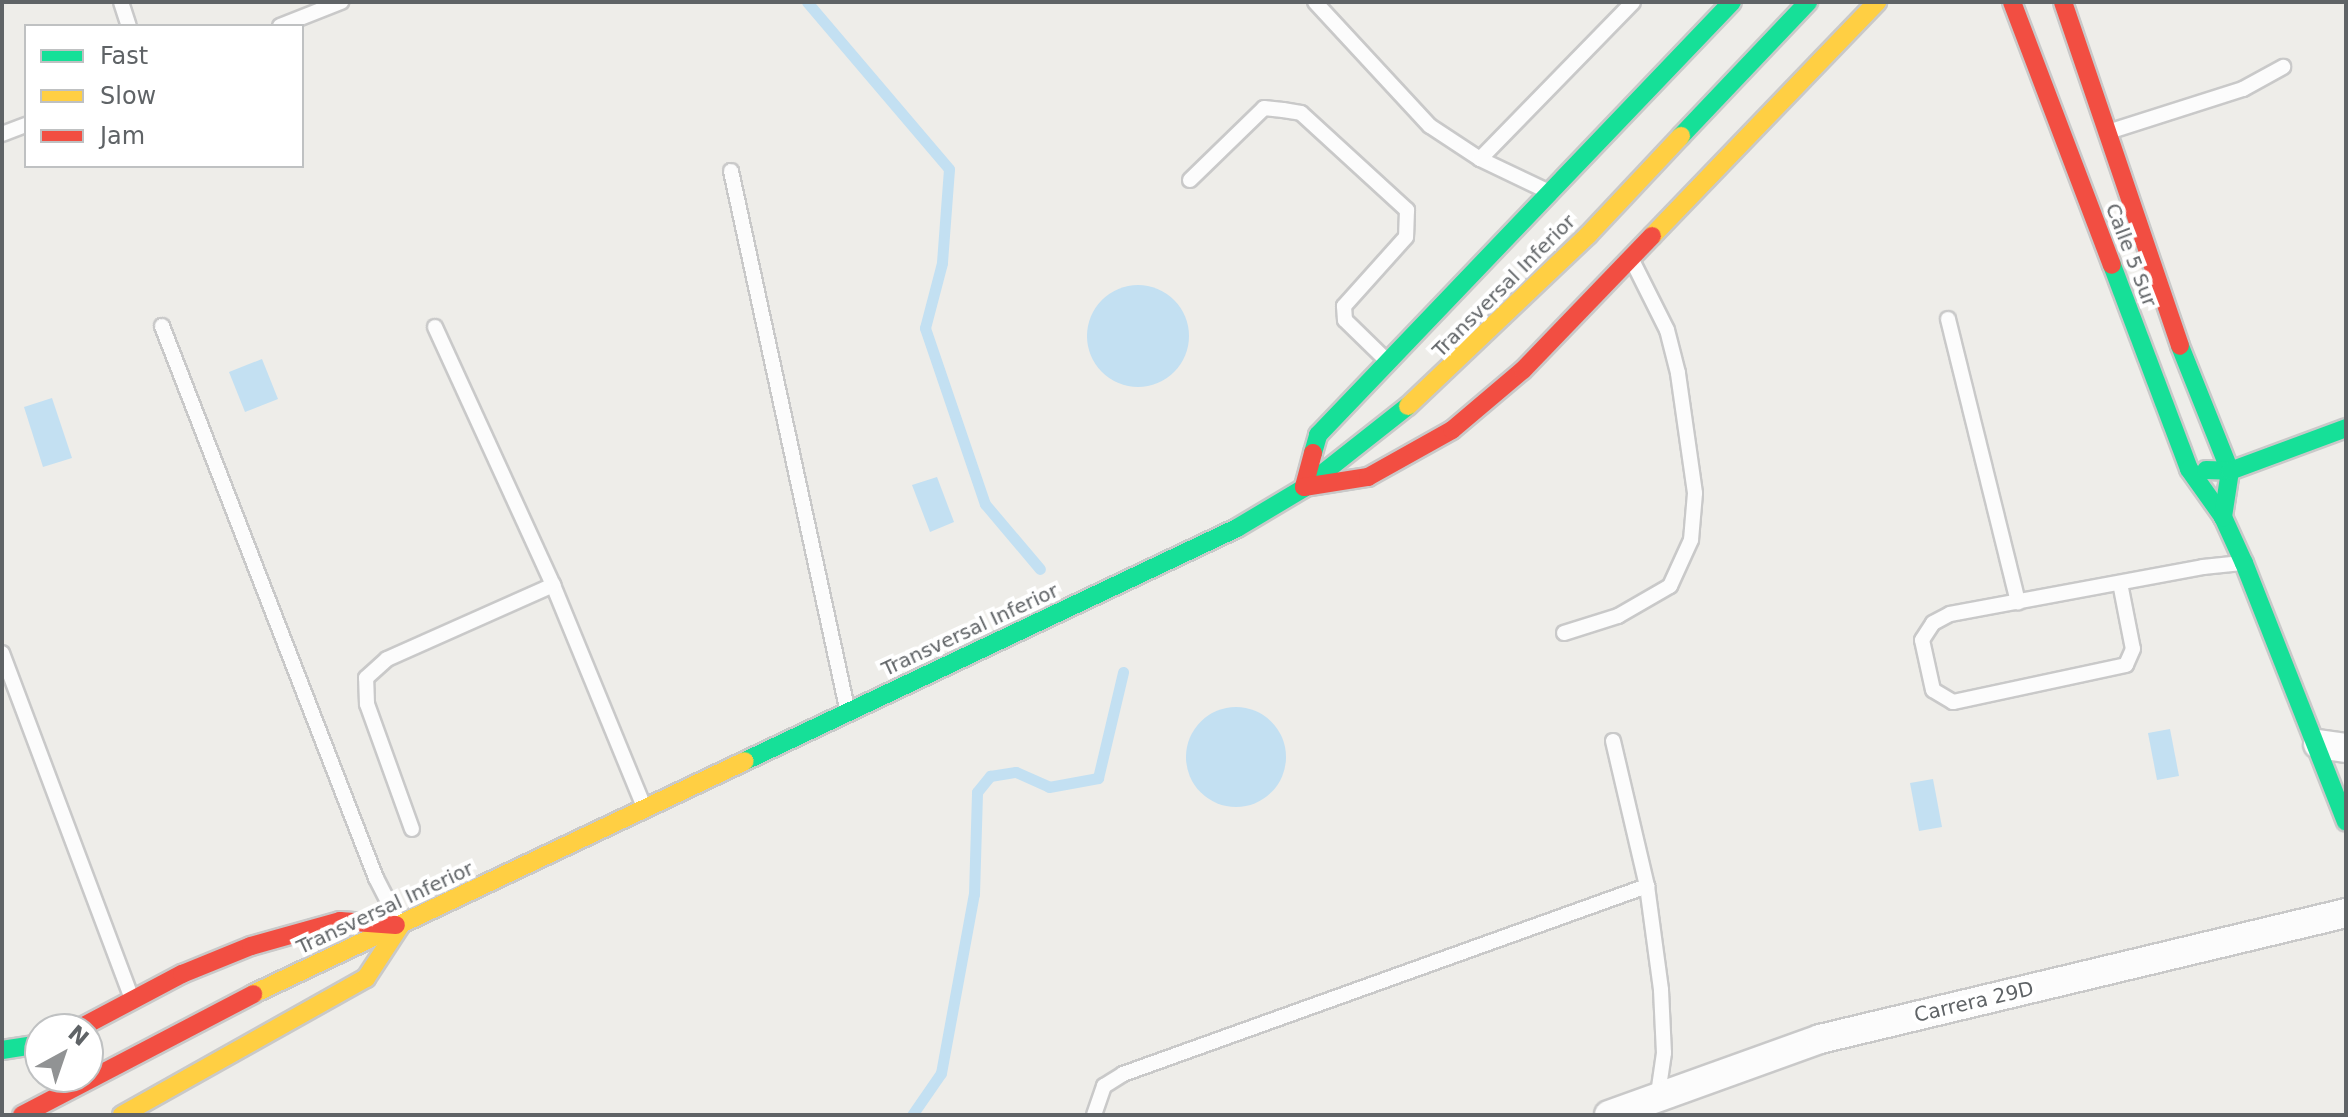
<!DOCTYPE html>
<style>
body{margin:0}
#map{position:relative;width:2348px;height:1117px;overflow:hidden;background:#eeede9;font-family:"DejaVu Sans",sans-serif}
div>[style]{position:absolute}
.water>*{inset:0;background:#c3e0f2}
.round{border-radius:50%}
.stream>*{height:11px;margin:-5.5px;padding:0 5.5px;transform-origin:5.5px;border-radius:5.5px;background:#c3e0f2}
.roads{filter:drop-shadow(2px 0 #c9c9c9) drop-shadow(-2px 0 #c9c9c9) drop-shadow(0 2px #c9c9c9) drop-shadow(0 -2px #c9c9c9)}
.lane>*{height:14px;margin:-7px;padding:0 7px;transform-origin:7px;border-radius:7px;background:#fcfcfc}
.street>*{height:28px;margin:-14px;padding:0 14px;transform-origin:14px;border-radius:14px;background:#fcfcfc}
.fast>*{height:18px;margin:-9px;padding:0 9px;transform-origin:9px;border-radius:9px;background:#16e098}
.slow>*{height:18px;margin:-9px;padding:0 9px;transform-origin:9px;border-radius:9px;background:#ffcf43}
.jam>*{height:18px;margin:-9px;padding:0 9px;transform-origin:9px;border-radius:9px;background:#f24e42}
span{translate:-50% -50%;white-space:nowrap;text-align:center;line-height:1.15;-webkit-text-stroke:8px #fff;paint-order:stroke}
.street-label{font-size:20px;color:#5f6366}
.frame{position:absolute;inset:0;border:4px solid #5f6366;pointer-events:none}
.legend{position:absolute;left:24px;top:24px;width:280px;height:144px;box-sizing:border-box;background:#fff;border:2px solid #bfc1c2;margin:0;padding:10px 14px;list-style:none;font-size:24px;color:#5f6366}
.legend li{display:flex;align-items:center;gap:16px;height:40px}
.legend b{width:40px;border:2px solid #bfc1c2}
.north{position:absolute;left:24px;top:1013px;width:80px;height:80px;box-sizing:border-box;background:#fff;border:2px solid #bfc1c2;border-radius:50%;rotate:40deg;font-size:22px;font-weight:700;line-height:32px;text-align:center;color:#5f6366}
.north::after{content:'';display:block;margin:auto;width:28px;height:36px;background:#919394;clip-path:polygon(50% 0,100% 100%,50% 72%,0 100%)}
</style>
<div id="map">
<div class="water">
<div class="round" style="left:1087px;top:285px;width:102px;height:102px"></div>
<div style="clip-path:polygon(262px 359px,278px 399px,245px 412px,229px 372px)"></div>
<div style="clip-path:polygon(52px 398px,72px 458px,43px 467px,24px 407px)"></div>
<div style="clip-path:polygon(937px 477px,954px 522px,930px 532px,912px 485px)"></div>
<div class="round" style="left:1186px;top:707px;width:100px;height:100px"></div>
<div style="clip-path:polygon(2170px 729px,2179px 776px,2157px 780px,2148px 733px)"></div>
<div style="clip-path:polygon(1933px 779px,1942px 827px,1919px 831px,1910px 783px)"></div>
</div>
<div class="stream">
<div style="left:807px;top:2px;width:219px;rotate:49.6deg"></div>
<div style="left:949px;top:169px;width:94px;rotate:94.3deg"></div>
<div style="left:942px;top:263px;width:67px;rotate:104.7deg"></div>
<div style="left:925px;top:328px;width:186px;rotate:71.2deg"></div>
<div style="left:985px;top:504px;width:85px;rotate:49.8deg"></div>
<div style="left:912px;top:1115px;width:51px;rotate:-55.4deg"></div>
<div style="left:941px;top:1073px;width:182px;rotate:-79.6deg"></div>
<div style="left:974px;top:894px;width:102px;rotate:-88.3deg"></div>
<div style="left:977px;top:792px;width:21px;rotate:-51deg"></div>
<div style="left:990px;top:776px;width:26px;rotate:-9deg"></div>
<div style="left:1016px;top:772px;width:36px;rotate:24deg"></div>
<div style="left:1049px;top:787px;width:50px;rotate:-10.4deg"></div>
<div style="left:1098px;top:778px;width:109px;rotate:-76.7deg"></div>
</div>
<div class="roads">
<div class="lane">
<div style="left:121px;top:2px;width:25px;rotate:72deg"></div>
<div style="left:1315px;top:2px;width:169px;rotate:47.2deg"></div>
<div style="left:1430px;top:126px;width:60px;rotate:33.4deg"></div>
<div style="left:1480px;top:159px;width:74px;rotate:25.5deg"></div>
<div style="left:280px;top:26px;width:66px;rotate:-21.5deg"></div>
<div style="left:2108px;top:132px;width:142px;rotate:-17.7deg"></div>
<div style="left:2243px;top:89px;width:46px;rotate:-28.8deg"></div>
<div style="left:2px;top:134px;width:26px;rotate:-21deg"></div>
<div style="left:1480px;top:159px;width:219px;rotate:-45.7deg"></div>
<div style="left:731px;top:171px;width:549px;rotate:77.81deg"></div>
<div style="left:1190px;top:180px;width:103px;rotate:-44.2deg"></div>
<div style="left:1264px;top:108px;width:19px;rotate:6deg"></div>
<div style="left:1283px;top:110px;width:18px;rotate:9deg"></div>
<div style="left:1301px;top:113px;width:144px;rotate:42.5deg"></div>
<div style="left:1407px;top:210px;width:27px;rotate:92deg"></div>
<div style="left:1406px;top:237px;width:93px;rotate:131.9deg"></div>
<div style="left:1344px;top:306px;width:14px;rotate:86deg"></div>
<div style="left:1345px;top:320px;width:57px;rotate:44.3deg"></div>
<div style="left:1948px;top:319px;width:292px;rotate:76.1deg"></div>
<div style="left:162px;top:326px;width:592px;rotate:68.81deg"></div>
<div style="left:376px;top:878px;width:48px;rotate:62.9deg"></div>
<div style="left:435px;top:327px;width:284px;rotate:65.4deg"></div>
<div style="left:553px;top:585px;width:240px;rotate:67.7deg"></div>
<div style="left:2120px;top:583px;width:67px;rotate:78.9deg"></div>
<div style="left:2133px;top:649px;width:17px;rotate:114deg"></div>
<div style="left:2126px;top:665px;width:177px;rotate:167.9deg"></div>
<div style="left:1953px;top:702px;width:23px;rotate:-149deg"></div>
<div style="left:1933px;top:690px;width:51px;rotate:-102.4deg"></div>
<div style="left:1922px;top:640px;width:20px;rotate:-57deg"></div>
<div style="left:1933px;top:623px;width:19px;rotate:-28deg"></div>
<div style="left:1950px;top:614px;width:257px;rotate:-10.5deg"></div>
<div style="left:2203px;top:567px;width:39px;rotate:-6deg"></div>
<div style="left:1564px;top:633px;width:57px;rotate:-17.5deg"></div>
<div style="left:1618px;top:616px;width:60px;rotate:-30deg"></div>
<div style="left:1670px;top:586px;width:51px;rotate:-65.5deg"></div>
<div style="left:1691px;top:540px;width:47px;rotate:-85.1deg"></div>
<div style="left:1695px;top:493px;width:121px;rotate:-98.1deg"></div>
<div style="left:1678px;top:373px;width:44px;rotate:-104.3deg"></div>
<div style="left:1667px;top:330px;width:76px;rotate:-116.6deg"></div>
<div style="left:2px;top:653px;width:366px;rotate:69.4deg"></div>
<div style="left:1613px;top:741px;width:149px;rotate:76.8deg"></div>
<div style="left:1647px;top:886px;width:105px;rotate:82.3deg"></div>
<div style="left:1661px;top:990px;width:63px;rotate:87.3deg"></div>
<div style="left:1664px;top:1053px;width:41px;rotate:98.3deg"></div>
<div style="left:412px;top:829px;width:133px;rotate:-109.8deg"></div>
<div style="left:367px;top:704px;width:26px;rotate:-92deg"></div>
<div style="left:366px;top:678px;width:28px;rotate:-42deg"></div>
<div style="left:387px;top:659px;width:182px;rotate:-24deg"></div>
<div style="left:1094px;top:1115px;width:31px;rotate:-71deg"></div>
<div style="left:1104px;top:1086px;width:22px;rotate:-32deg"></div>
<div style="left:1123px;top:1074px;width:557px;rotate:-19.74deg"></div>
</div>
<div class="street">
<div style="left:2318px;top:744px;width:28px;rotate:8deg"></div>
<div style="left:1609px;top:1115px;width:224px;rotate:-19.8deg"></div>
<div style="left:1820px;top:1039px;width:541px;rotate:-13.47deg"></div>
</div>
<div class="fast">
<div style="left:1681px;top:136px;width:185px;rotate:-46.5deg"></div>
<div style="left:2112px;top:265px;width:218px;rotate:69.3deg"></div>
<div style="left:2189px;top:469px;width:59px;rotate:54.7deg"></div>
<div style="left:2223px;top:517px;width:51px;rotate:65.5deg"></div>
<div style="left:2244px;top:563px;width:278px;rotate:68.5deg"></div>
<div style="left:2180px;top:346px;width:135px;rotate:68.2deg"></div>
<div style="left:2230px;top:471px;width:47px;rotate:98.7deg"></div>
<div style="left:1313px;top:453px;width:19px;rotate:-74deg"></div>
<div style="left:1318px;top:435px;width:599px;rotate:-46.29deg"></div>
<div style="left:2206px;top:470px;width:24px;rotate:2deg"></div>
<div style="left:2230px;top:471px;width:124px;rotate:-20.3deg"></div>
<div style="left:745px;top:761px;width:544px;rotate:-25.34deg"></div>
<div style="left:1237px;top:528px;width:78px;rotate:-30.8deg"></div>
<div style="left:1304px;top:488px;width:132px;rotate:-38.3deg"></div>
<div style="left:2px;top:1050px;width:38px;rotate:-9deg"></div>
</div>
<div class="slow">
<div style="left:1652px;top:236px;width:325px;rotate:-46.1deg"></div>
<div style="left:1408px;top:406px;width:248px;rotate:-43.5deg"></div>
<div style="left:1588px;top:235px;width:136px;rotate:-46.8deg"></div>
<div style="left:253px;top:994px;width:544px;rotate:-25.34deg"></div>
<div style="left:122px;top:1115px;width:280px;rotate:-29.3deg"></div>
<div style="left:366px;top:978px;width:62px;rotate:-56.8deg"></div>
</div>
<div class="jam">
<div style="left:2012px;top:2px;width:281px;rotate:69.2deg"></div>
<div style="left:2063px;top:2px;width:363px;rotate:71.2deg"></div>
<div style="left:1313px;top:453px;width:35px;rotate:105deg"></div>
<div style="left:1304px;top:487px;width:65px;rotate:-8.9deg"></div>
<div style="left:1368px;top:477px;width:96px;rotate:-29.2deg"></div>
<div style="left:1452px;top:430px;width:93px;rotate:-40.2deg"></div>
<div style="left:1523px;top:370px;width:186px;rotate:-46.1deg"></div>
<div style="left:78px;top:1029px;width:118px;rotate:-27.9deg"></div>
<div style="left:182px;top:974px;width:74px;rotate:-22.1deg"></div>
<div style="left:251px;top:946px;width:92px;rotate:-15.7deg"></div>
<div style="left:340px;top:921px;width:56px;rotate:4.1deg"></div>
<div style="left:22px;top:1115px;width:261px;rotate:-27.6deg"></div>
</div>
</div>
<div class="street-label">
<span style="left:2131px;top:255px;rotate:69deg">Calle 5 Sur</span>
<span style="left:1504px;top:286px;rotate:-45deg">Transversal Inferior</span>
<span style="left:970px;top:630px;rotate:-25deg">Transversal Inferior</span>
<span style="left:385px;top:908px;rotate:-25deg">Transversal Inferior</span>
<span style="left:1974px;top:1002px;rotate:-13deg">Carrera 29D</span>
</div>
<div class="frame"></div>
<ul class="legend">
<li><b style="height:10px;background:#16e098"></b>Fast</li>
<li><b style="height:10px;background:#ffcf43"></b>Slow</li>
<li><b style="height:10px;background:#f24e42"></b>Jam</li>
</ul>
<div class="north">N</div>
</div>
